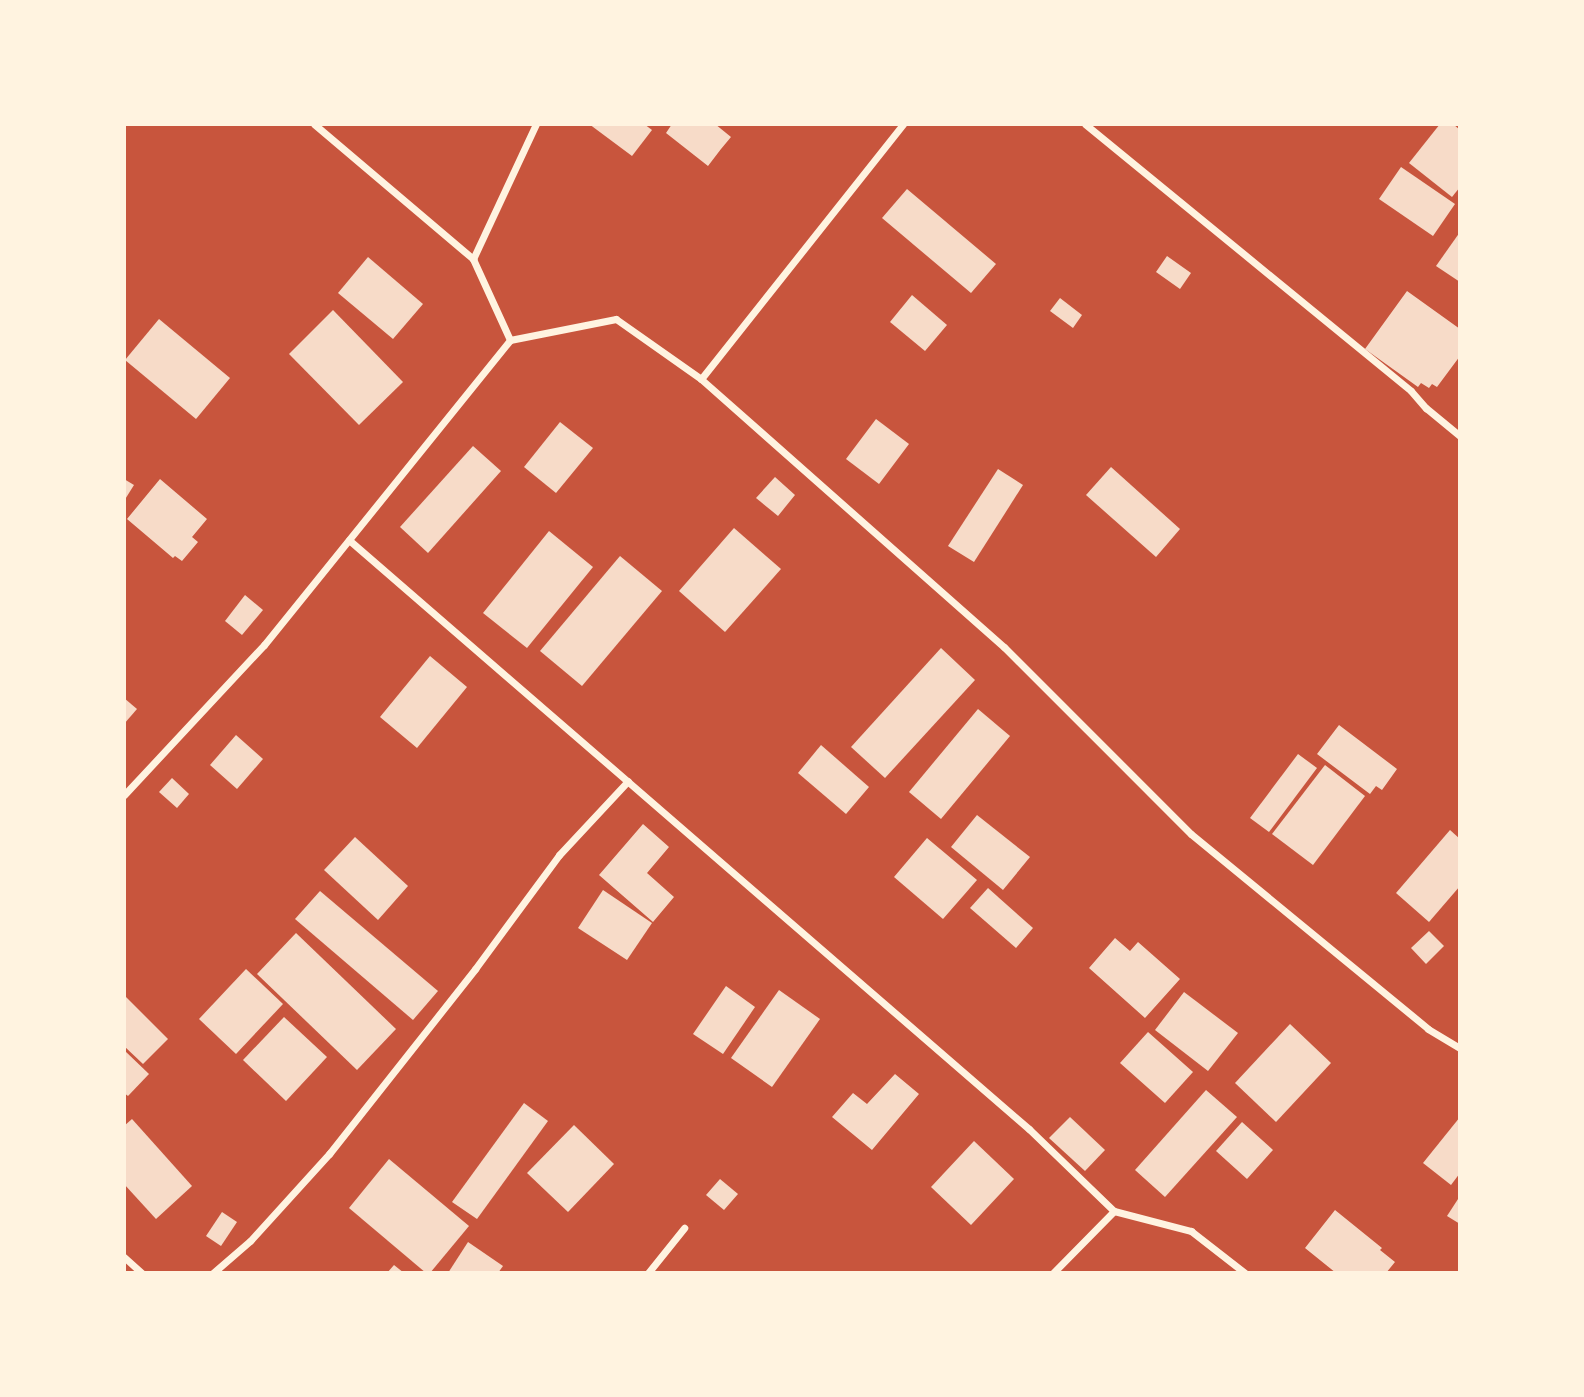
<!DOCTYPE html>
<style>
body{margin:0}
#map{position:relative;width:1584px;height:1397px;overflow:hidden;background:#c8553d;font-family:Quicksand,sans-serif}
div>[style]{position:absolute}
.building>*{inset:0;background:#f7dbc8}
.minor>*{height:7px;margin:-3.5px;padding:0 3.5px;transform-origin:3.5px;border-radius:3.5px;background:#fff3e0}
span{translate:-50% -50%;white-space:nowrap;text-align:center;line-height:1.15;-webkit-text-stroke:5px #fff3e0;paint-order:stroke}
.frame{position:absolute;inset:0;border:126px solid #fff3e0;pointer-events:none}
</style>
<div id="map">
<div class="building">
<div style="clip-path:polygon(589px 124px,644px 124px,652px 130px,632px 156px)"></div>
<div style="clip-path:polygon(672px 124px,715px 124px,731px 137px,721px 149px,697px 129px,721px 149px,708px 166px,666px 133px)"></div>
<div style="clip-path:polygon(1440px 124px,1453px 124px,1460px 130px,1460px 187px,1452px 197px,1409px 163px)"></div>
<div style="clip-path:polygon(1401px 167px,1455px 204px,1433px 236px,1379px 199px)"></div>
<div style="clip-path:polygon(907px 189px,996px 264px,971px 293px,882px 218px)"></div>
<div style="clip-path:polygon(1460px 232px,1460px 282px,1436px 266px)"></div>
<div style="clip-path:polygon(1167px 256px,1191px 273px,1180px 289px,1156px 272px)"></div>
<div style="clip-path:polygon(368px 257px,423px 304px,393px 339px,338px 293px)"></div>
<div style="clip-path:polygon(1407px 291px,1460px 329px,1460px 356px,1437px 387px,1432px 384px,1429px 388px,1421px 383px,1418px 387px,1365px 349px)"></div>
<div style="clip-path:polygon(912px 295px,947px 325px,925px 351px,890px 322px)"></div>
<div style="clip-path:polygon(1060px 298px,1082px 315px,1073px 328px,1050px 311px)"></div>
<div style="clip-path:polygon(333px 310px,403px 382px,359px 425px,289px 354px)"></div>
<div style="clip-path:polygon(159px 319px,230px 378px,196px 419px,125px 360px)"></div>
<div style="clip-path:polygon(876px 419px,909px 444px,879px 484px,846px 459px)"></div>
<div style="clip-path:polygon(560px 422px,593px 448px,556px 493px,524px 467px)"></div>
<div style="clip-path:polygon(473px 446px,501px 471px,428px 553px,400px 527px)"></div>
<div style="clip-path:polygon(1111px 467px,1180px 529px,1156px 557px,1086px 495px)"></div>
<div style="clip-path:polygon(998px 469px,1023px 485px,974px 562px,948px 546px)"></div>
<div style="clip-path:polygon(775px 477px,795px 495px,778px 516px,756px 498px)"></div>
<div style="clip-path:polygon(124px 479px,134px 485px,124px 501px)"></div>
<div style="clip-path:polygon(160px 479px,207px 519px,192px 537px,198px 542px,182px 561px,175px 556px,173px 558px,127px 519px)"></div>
<div style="clip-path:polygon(734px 528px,781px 569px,725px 632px,679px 591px)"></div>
<div style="clip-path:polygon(549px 531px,593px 567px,527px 648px,483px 613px)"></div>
<div style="clip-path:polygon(620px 556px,662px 591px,582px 686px,540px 651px)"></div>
<div style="clip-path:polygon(245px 595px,263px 610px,242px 635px,225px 621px)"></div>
<div style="clip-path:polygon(941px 648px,975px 680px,885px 778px,851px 747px)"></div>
<div style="clip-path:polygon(430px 656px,467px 687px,417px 748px,380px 717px)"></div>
<div style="clip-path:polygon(124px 698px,137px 709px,124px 724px)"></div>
<div style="clip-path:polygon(978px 709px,1010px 736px,941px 819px,909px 792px)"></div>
<div style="clip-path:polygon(1339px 725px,1397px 769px,1382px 790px,1376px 786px,1370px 794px,1317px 754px)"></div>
<div style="clip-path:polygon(236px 735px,263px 759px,237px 789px,210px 765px)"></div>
<div style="clip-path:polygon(821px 745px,869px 787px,846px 814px,798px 773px)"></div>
<div style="clip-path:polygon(1298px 754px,1317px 768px,1269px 832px,1250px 818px)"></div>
<div style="clip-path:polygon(1325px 765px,1365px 796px,1313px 865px,1272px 834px)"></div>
<div style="clip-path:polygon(172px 778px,189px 794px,177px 808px,159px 792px)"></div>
<div style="clip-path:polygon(977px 815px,1030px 857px,1003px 890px,951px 847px)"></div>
<div style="clip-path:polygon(643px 824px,669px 847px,647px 873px,674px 897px,653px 922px,599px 875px)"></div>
<div style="clip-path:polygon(1450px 830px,1460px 839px,1460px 886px,1429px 922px,1396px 893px)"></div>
<div style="clip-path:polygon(355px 837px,408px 886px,378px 920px,324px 870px)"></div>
<div style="clip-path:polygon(927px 838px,977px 880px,943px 919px,894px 877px)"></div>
<div style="clip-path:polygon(988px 888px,1033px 928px,1016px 948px,970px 908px)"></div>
<div style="clip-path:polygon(603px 890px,652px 923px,627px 960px,578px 928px)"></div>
<div style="clip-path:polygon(320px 891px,438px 991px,413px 1020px,295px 919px)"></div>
<div style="clip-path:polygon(1429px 931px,1444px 946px,1426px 964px,1411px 948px)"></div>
<div style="clip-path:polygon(296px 933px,396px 1029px,357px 1070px,257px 974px)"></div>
<div style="clip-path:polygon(1115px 938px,1130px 951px,1138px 942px,1180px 979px,1145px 1018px,1089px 968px)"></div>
<div style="clip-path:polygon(246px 969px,283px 1004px,236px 1054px,199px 1019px)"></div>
<div style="clip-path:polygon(726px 986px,755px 1007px,723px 1054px,693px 1034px)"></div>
<div style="clip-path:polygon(779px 990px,820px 1019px,772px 1087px,731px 1058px)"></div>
<div style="clip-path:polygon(1184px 992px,1238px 1033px,1208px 1071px,1155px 1030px)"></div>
<div style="clip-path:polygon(124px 995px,168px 1039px,143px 1064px,124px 1046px)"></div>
<div style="clip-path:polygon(284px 1017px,327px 1057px,286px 1101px,243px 1060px)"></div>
<div style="clip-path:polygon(1290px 1024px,1331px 1063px,1276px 1122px,1235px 1083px)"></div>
<div style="clip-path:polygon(1148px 1032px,1193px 1072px,1165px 1103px,1120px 1063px)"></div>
<div style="clip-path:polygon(124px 1050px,149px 1074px,128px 1096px,124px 1093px)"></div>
<div style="clip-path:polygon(895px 1074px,919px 1094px,872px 1150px,832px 1117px,853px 1093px,867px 1104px)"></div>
<div style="clip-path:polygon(1206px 1090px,1237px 1117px,1165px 1197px,1135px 1170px)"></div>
<div style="clip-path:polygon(524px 1103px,548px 1121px,477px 1219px,452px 1202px)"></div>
<div style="clip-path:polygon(1070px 1117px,1105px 1150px,1085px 1171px,1049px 1138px)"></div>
<div style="clip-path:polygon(1460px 1117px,1460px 1173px,1451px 1185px,1423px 1163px)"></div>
<div style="clip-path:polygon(132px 1119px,192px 1186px,156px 1219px,124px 1184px,124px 1126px)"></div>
<div style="clip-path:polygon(1242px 1122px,1273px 1150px,1247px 1179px,1216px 1151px)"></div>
<div style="clip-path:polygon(574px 1125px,614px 1164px,568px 1212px,527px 1173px)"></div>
<div style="clip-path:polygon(974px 1141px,1014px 1179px,971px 1225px,931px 1187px)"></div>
<div style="clip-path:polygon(389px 1159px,469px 1226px,430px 1273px,426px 1273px,349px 1208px)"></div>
<div style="clip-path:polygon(720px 1179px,738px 1194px,724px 1210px,706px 1195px)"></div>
<div style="clip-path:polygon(1460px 1196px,1460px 1224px,1447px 1216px)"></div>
<div style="clip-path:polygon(1335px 1210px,1382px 1248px,1380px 1250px,1395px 1262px,1386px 1273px,1336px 1273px,1305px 1248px)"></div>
<div style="clip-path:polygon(222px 1212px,237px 1222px,221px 1246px,206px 1236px)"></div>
<div style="clip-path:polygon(468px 1242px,503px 1266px,498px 1273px,448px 1273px)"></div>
<div style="clip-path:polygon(394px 1265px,404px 1273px,387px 1273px)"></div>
</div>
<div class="minor">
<div style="left:314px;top:124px;width:209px;rotate:40.3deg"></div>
<div style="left:473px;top:259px;width:89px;rotate:65.4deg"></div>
<div style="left:1085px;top:124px;width:421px;rotate:39.3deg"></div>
<div style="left:1411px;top:391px;width:23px;rotate:49deg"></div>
<div style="left:1426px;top:408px;width:44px;rotate:39.5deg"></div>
<div style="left:473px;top:259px;width:149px;rotate:-65deg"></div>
<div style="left:701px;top:379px;width:325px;rotate:-51.6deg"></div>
<div style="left:349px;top:540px;width:900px;rotate:40.9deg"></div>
<div style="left:1029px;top:1129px;width:118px;rotate:44deg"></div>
<div style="left:1114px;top:1211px;width:80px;rotate:14.6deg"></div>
<div style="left:1191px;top:1231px;width:68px;rotate:37.9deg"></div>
<div style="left:124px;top:795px;width:205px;rotate:-47deg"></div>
<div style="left:264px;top:645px;width:392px;rotate:-51.1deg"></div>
<div style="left:510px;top:340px;width:108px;rotate:-11.2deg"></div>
<div style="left:616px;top:319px;width:104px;rotate:35.2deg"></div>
<div style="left:701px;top:379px;width:405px;rotate:41.5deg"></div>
<div style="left:1004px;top:647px;width:264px;rotate:45deg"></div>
<div style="left:1191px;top:834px;width:307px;rotate:39.4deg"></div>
<div style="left:1428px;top:1029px;width:37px;rotate:31deg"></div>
<div style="left:124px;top:1257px;width:24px;rotate:42deg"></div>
<div style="left:213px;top:1273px;width:49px;rotate:-40.9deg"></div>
<div style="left:250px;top:1241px;width:118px;rotate:-47.8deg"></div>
<div style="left:329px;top:1154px;width:236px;rotate:-51.7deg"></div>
<div style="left:475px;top:969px;width:142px;rotate:-53.6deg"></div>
<div style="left:559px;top:855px;width:101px;rotate:-47deg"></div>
<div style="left:648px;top:1273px;width:58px;rotate:-51.3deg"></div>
<div style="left:1053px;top:1273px;width:87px;rotate:-45.5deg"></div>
</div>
<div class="frame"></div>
</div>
